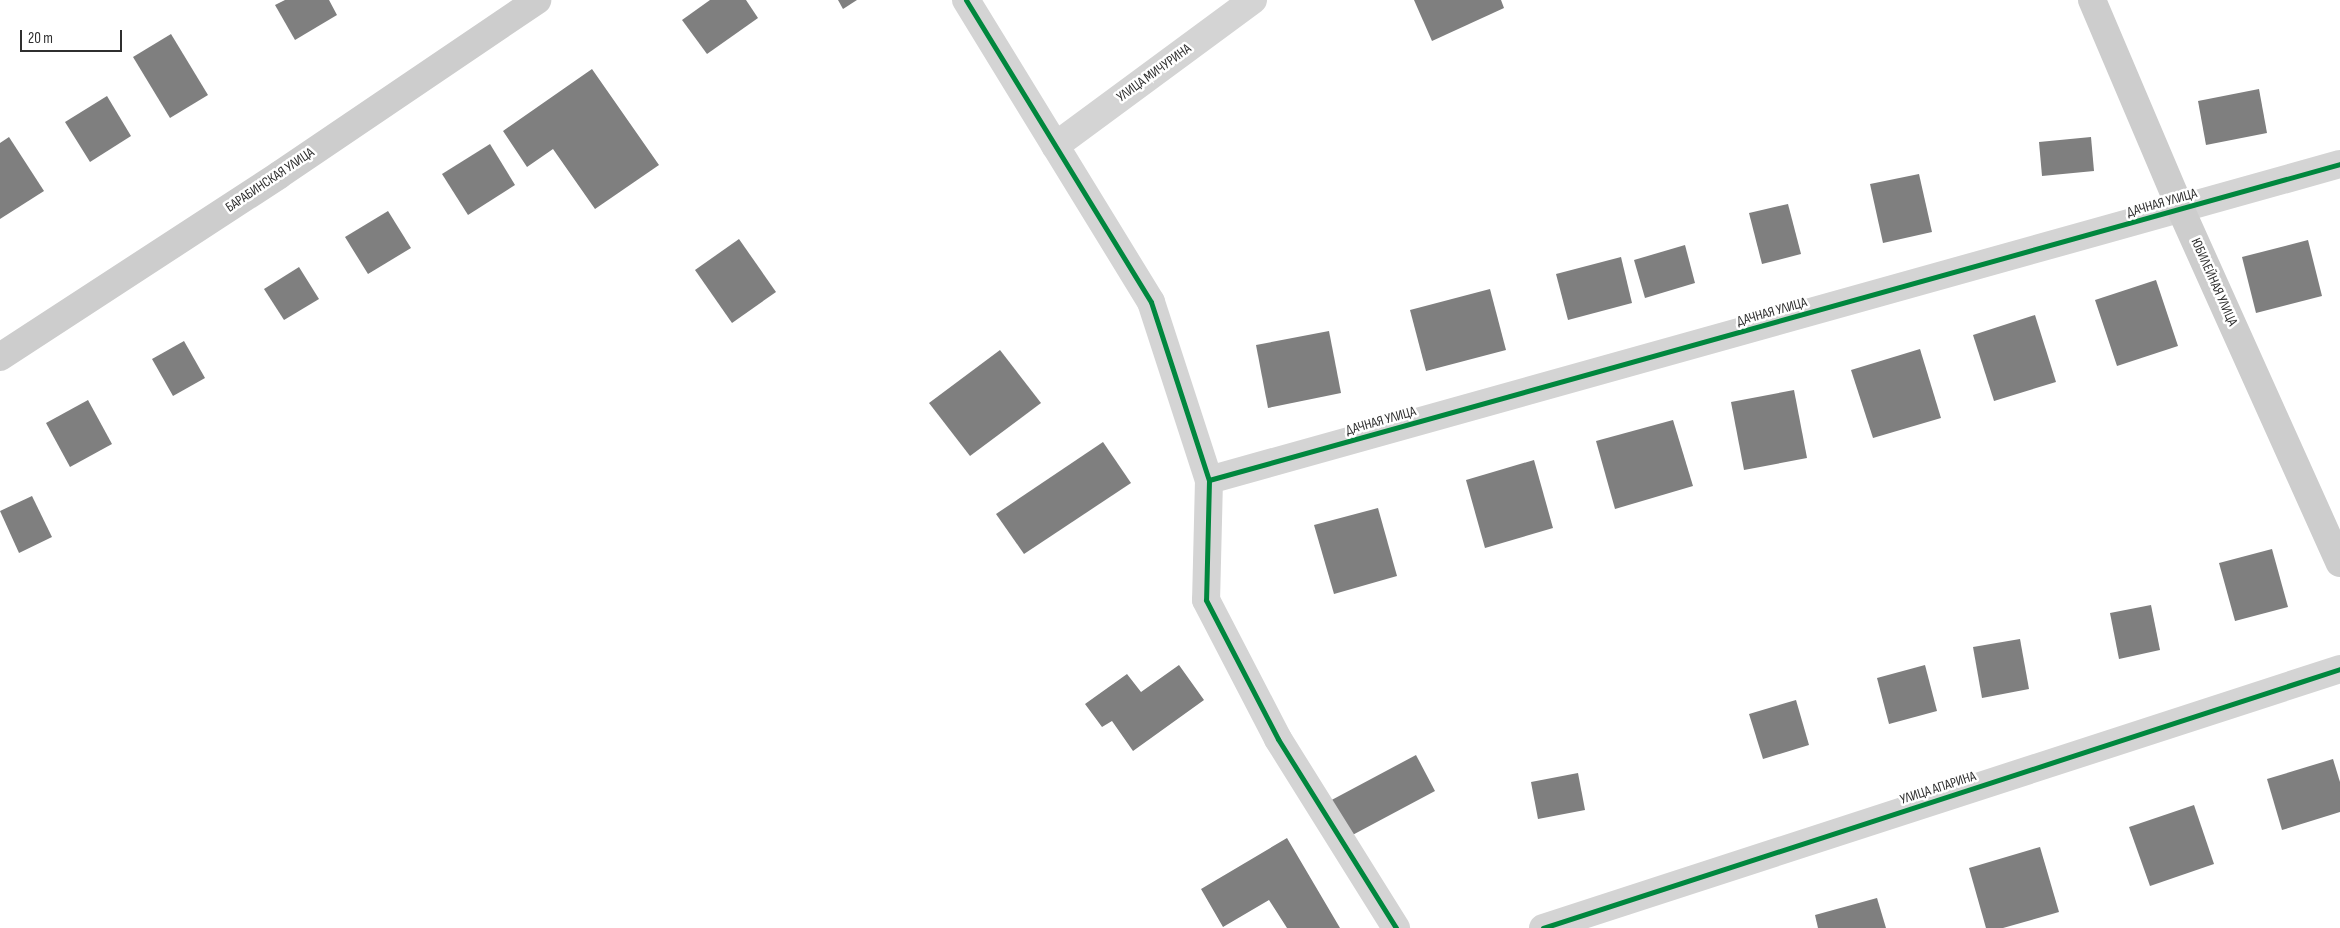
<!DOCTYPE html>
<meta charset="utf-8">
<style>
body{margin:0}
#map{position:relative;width:2340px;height:928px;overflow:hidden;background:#fff;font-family:"Sofia Sans Condensed",sans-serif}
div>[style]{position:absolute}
.building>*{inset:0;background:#7f7f7f}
.street>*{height:28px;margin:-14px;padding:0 14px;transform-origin:14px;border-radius:14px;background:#d4d4d4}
.secondary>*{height:28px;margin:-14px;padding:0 14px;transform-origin:14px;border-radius:14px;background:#cdcdcd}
.cycleway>*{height:5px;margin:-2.5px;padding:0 2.5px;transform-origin:2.5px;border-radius:2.5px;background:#00873e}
span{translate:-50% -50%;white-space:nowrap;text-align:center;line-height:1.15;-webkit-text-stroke:5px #fff;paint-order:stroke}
.street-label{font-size:14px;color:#2f2f2f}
.scale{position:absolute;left:20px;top:30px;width:102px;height:22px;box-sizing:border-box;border:2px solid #2f2f2f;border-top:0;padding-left:6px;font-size:15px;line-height:18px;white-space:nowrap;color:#2f2f2f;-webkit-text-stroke:4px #fff;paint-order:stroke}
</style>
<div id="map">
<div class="building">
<div style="clip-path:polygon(285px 0,329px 0,337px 15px,295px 40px,275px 5px)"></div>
<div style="clip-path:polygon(710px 0,746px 0,758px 18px,707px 54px,682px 20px)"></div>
<div style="clip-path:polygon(838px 0,857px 0,843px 9px)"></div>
<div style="clip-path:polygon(1414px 0,1501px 0,1504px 8px,1432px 41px)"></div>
<div style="clip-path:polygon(171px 34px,208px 95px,170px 118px,133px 57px)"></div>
<div style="clip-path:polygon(592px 69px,659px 165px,595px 209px,553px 149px,527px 167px,503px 131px)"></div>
<div style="clip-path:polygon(2259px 89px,2267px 133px,2206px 145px,2198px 101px)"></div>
<div style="clip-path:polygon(107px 96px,131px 136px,90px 162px,65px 122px)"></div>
<div style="clip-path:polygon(9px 137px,44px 191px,0 219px,0 143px)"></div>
<div style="clip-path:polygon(2091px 137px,2094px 171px,2042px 176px,2039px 142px)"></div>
<div style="clip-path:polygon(490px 144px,515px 185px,468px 215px,442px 174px)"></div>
<div style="clip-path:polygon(1919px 174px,1932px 232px,1883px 243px,1870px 184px)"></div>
<div style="clip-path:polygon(1788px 204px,1801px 254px,1762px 264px,1749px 213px)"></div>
<div style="clip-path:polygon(388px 211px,411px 248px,368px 274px,345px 237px)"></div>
<div style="clip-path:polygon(739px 239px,776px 292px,732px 323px,695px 270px)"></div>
<div style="clip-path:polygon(2308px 240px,2322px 296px,2256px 313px,2242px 257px)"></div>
<div style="clip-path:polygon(1685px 245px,1695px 283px,1645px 298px,1634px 260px)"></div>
<div style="clip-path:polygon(1621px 257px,1632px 303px,1568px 320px,1556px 274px)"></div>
<div style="clip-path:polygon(299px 267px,319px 299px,284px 320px,264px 289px)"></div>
<div style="clip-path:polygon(2156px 280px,2178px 346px,2117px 366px,2095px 300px)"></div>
<div style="clip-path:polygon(1490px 289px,1506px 350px,1426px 371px,1410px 310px)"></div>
<div style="clip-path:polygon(2035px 315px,2056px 382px,1994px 401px,1973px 335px)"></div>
<div style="clip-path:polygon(1329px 331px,1341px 393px,1268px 408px,1256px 345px)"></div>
<div style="clip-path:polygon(184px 341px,205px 378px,173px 396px,152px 359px)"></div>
<div style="clip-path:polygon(1920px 349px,1941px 418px,1873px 438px,1851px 370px)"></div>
<div style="clip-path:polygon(1000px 350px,1041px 403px,970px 456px,929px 403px)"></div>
<div style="clip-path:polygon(1794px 390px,1807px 458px,1744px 470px,1731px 402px)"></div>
<div style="clip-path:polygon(88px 400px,112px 444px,70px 467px,46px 423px)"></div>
<div style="clip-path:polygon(1673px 420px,1693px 486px,1615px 509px,1596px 441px)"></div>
<div style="clip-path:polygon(1103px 442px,1131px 483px,1024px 554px,996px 514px)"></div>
<div style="clip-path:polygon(1534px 460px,1553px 528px,1485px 548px,1466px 480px)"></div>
<div style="clip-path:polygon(32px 496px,52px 537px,19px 553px,0 511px)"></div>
<div style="clip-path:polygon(1378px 508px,1397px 576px,1334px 594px,1314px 525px)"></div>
<div style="clip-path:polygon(2272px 549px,2288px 607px,2235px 621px,2219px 563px)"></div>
<div style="clip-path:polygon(2151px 605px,2160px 650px,2119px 659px,2110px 613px)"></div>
<div style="clip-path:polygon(2020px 639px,2029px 689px,1982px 698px,1973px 647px)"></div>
<div style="clip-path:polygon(1179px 665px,1204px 700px,1133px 751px,1112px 721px,1102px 727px,1085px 704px,1127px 674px,1141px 692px)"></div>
<div style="clip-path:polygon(1925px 665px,1937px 711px,1889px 724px,1877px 678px)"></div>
<div style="clip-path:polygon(1796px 700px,1809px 745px,1763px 759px,1749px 714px)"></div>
<div style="clip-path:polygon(1416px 755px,1435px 791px,1345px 839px,1326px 803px)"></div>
<div style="clip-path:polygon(2333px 759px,2340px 782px,2340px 812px,2282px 830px,2267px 779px)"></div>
<div style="clip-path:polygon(1578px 773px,1585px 810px,1538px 819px,1531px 782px)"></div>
<div style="clip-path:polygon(2194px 805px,2214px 864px,2150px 886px,2129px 827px)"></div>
<div style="clip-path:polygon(1287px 838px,1340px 928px,1287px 928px,1269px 900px,1223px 927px,1201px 889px)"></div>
<div style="clip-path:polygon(2040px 847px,2059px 912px,2003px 928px,1986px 928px,1969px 868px)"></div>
<div style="clip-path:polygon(1877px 898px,1886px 928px,1818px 928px,1815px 915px)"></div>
</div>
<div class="street">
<div style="left:966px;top:0;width:354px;rotate:58.5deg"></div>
<div style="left:1151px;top:302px;width:187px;rotate:72deg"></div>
<div style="left:1209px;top:480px;width:120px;rotate:91.4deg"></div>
<div style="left:1206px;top:600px;width:157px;rotate:62.6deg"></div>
<div style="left:1278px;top:739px;width:223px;rotate:58deg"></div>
<div style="left:1055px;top:146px;width:246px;rotate:-36.4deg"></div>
<div style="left:1209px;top:480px;width:1174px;rotate:-15.61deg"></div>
<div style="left:1543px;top:928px;width:838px;rotate:-18deg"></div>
</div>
<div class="secondary">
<div style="left:2092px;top:0;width:228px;rotate:67deg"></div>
<div style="left:2181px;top:210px;width:387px;rotate:65.8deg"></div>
<div style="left:0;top:357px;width:333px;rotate:-33.1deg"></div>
<div style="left:279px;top:175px;width:312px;rotate:-34.1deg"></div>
</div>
<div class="cycleway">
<div style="left:966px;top:0;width:354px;rotate:58.5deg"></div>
<div style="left:1151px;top:302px;width:187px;rotate:72deg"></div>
<div style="left:1209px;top:480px;width:120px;rotate:91.4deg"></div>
<div style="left:1206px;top:600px;width:157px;rotate:62.6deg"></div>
<div style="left:1278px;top:739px;width:223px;rotate:58deg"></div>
<div style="left:1209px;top:480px;width:1174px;rotate:-15.61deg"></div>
<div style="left:1543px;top:928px;width:838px;rotate:-18deg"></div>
</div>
<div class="street-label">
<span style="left:1154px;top:73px;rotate:-36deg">УЛИЦА МИЧУРИНА</span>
<span style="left:270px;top:180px;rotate:-34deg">БАРАБИНСКАЯ УЛИЦА</span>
<span style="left:2162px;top:203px;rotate:-16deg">ДАЧНАЯ УЛИЦА</span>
<span style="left:2214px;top:282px;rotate:66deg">ЮБИЛЕЙНАЯ УЛИЦА</span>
<span style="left:1772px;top:312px;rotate:-16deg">ДАЧНАЯ УЛИЦА</span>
<span style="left:1381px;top:421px;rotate:-16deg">ДАЧНАЯ УЛИЦА</span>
<span style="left:1938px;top:788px;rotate:-18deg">УЛИЦА АПАРИНА</span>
</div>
<div class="scale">20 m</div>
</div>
